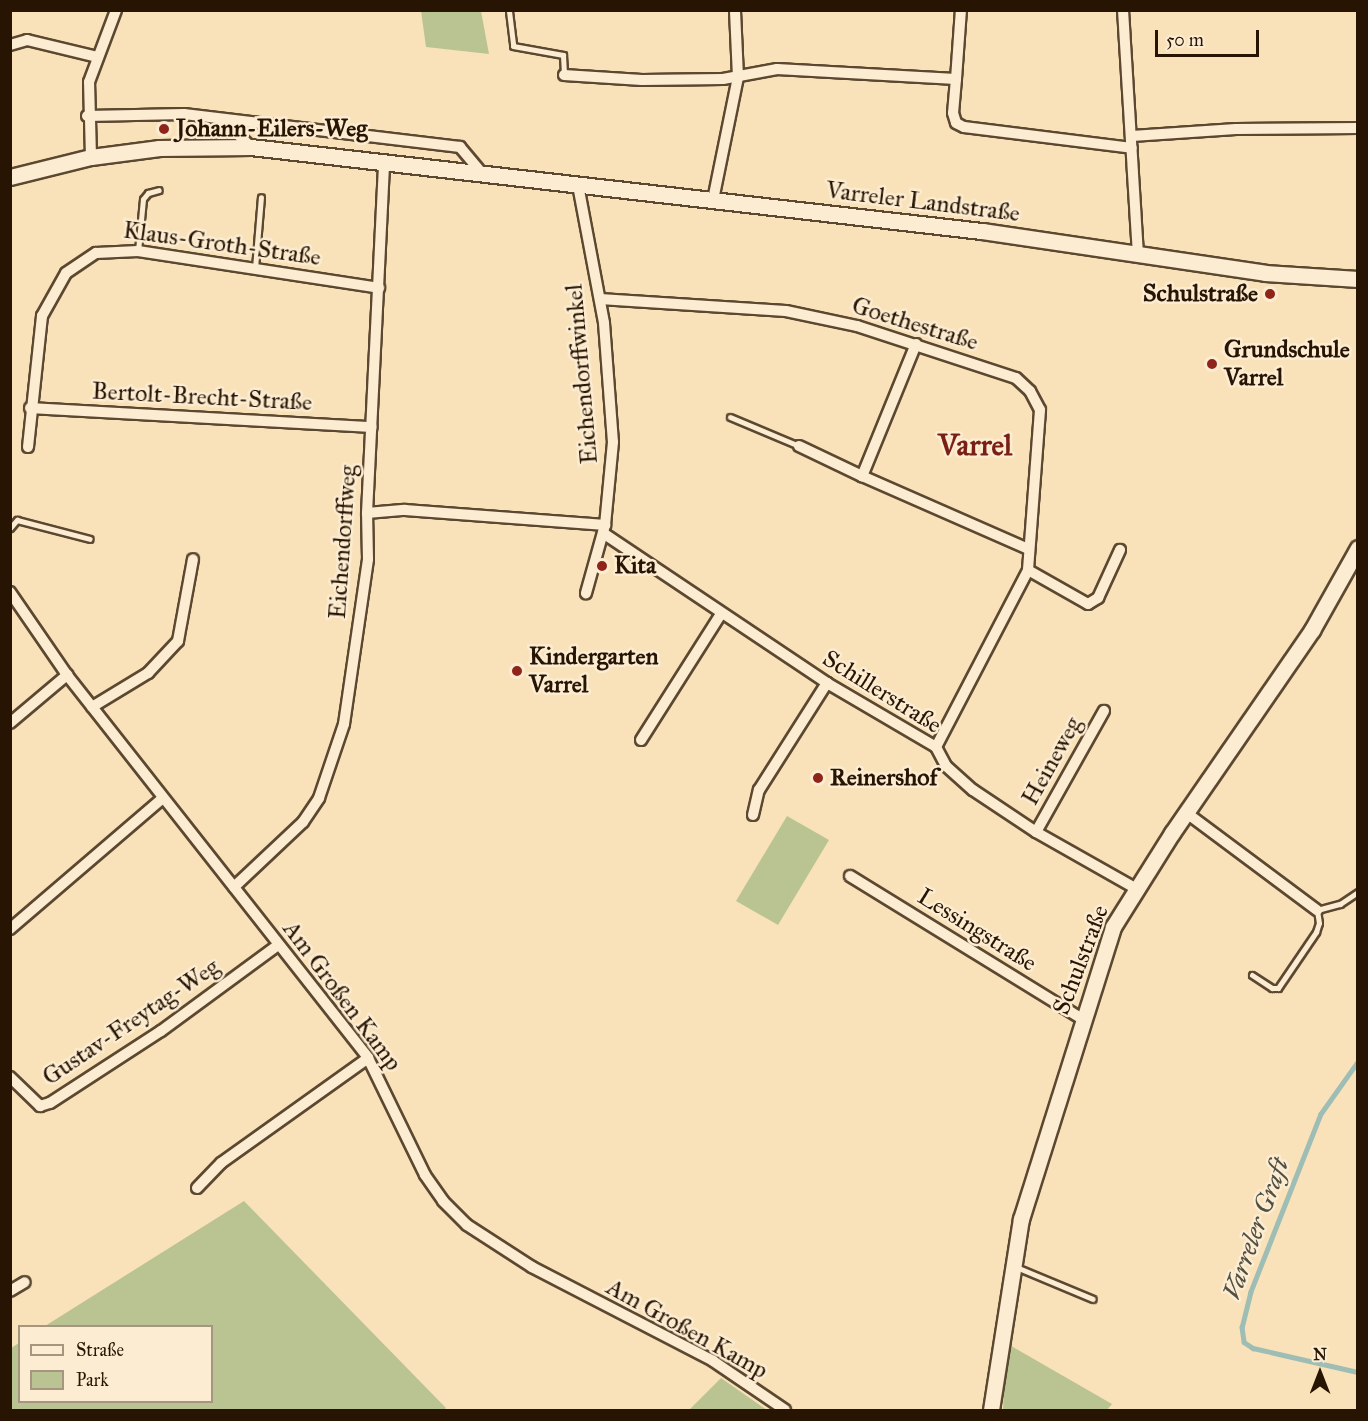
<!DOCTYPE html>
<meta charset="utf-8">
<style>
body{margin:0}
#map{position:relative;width:1368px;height:1421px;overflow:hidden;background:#f9e2b9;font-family:"IM FELL Great Primer",serif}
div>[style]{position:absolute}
.green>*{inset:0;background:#bac492}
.stream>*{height:4.5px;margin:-2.25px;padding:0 2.25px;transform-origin:2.25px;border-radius:2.25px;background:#9ebdb4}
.roads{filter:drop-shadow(2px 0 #5c4830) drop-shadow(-2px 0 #5c4830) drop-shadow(0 2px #5c4830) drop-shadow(0 -2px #5c4830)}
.lane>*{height:5px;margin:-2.5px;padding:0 2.5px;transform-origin:2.5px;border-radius:2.5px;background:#fbecd2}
.street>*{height:10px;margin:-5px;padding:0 5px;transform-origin:5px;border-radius:5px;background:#fbecd2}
.secondary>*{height:15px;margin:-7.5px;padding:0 7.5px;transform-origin:7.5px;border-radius:7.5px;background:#fbecd2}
.dots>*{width:16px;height:16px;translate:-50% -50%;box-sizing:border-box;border:3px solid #fbecd2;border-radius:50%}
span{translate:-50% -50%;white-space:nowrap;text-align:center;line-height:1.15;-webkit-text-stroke:5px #fbecd2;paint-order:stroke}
.poi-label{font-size:24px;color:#271403;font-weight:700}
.left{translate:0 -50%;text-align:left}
.right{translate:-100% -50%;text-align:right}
.street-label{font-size:24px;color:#271403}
.water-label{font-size:26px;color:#514f41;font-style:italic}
.district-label{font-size:30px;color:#7a1f14;font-weight:700}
.frame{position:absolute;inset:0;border:12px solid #271403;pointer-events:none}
.legend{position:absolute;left:18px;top:1325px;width:195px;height:78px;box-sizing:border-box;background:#fbecd2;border:2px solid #a6967f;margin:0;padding:8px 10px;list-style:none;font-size:18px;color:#271403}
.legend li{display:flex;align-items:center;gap:12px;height:30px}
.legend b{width:30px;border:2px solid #a6967f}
.north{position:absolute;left:1290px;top:1343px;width:60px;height:60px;-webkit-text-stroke:4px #fbecd2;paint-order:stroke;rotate:0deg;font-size:16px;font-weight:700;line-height:24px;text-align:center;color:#271403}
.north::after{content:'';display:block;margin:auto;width:21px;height:27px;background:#271403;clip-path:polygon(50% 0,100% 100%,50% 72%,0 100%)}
.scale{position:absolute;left:1155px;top:30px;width:104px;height:27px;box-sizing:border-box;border:3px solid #271403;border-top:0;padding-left:8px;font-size:18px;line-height:21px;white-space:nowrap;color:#271403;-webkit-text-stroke:4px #fbecd2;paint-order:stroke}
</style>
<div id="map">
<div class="green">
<div style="clip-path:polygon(421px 11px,481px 11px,489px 54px,426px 47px)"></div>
<div style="clip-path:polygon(787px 816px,829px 840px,778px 925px,736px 901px)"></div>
<div style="clip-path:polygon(244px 1201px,446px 1408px,444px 1410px,11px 1410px,11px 1348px,19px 1343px,20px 1402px,212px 1402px,212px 1326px,45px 1326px)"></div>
<div style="clip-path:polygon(1006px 1343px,1112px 1404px,1107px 1410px,1003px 1410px)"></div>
<div style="clip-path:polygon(721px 1378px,767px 1410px,689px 1410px)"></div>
</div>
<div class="stream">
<div style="left:1358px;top:1062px;width:64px;rotate:125.4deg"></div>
<div style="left:1321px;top:1114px;width:191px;rotate:111.5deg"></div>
<div style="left:1251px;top:1292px;width:36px;rotate:104deg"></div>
<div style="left:1242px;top:1327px;width:15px;rotate:82deg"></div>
<div style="left:1244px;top:1342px;width:11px;rotate:34deg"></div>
<div style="left:1253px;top:1348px;width:108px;rotate:12.9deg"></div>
</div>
<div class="roads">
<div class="lane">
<div style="left:509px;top:11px;width:35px;rotate:83deg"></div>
<div style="left:513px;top:46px;width:51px;rotate:10.2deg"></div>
<div style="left:563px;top:55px;width:20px;rotate:87deg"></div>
<div style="left:138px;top:251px;width:52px;rotate:-84.5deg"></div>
<div style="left:143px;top:199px;width:8px;rotate:-50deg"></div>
<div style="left:148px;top:193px;width:11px;rotate:-15deg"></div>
<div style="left:255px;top:268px;width:71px;rotate:-85.2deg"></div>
<div style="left:730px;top:417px;width:75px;rotate:22.8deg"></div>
<div style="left:10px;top:528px;width:11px;rotate:-49deg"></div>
<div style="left:17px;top:520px;width:75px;rotate:14.6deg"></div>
<div style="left:1252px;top:975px;width:24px;rotate:33deg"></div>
<div style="left:1272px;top:988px;width:6px"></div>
<div style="left:1278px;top:988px;width:68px;rotate:-55.8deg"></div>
<div style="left:1316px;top:932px;width:9px;rotate:-72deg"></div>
<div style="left:1319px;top:923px;width:13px;rotate:-99deg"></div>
<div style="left:1317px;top:910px;width:24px;rotate:-15deg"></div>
<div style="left:1340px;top:904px;width:22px;rotate:-34deg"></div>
<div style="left:1016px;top:1267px;width:83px;rotate:22.6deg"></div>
</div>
<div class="street">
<div style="left:1123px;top:10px;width:242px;rotate:86.5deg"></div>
<div style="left:10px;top:45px;width:18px;rotate:-16deg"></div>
<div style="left:27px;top:40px;width:73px;rotate:13.5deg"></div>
<div style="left:564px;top:75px;width:78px;rotate:3.7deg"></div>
<div style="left:642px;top:80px;width:81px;rotate:-0.7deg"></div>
<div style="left:723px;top:79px;width:55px;rotate:-10.5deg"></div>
<div style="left:777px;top:69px;width:179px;rotate:3.2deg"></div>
<div style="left:956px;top:79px;width:34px;rotate:95deg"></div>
<div style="left:953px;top:113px;width:10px;rotate:73deg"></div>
<div style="left:956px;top:123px;width:9px;rotate:27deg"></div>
<div style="left:964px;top:127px;width:169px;rotate:7.1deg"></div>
<div style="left:956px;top:79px;width:69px;rotate:-85.9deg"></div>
<div style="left:87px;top:116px;width:97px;rotate:-1.2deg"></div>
<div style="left:184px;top:114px;width:278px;rotate:6.8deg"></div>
<div style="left:460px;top:147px;width:34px;rotate:50deg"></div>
<div style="left:223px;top:120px;width:39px;rotate:44deg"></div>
<div style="left:1132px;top:136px;width:104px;rotate:-3.9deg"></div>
<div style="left:1236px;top:129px;width:122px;rotate:-0.5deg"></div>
<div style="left:91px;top:157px;width:75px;rotate:-91.5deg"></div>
<div style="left:89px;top:82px;width:77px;rotate:-69.4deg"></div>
<div style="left:578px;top:185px;width:140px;rotate:79.3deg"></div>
<div style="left:604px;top:323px;width:119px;rotate:85.7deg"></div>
<div style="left:613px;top:442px;width:83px;rotate:95.5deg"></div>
<div style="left:605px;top:525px;width:71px;rotate:105.6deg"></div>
<div style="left:713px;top:200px;width:126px;rotate:-78.5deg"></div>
<div style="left:738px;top:77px;width:67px;rotate:-92.6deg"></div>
<div style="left:600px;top:299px;width:186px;rotate:3.7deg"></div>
<div style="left:786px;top:311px;width:73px;rotate:11.9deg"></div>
<div style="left:857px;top:326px;width:167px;rotate:18.1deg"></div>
<div style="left:1016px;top:378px;width:19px;rotate:43deg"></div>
<div style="left:1030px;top:391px;width:21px;rotate:62deg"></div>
<div style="left:1040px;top:410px;width:160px;rotate:94.3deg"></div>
<div style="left:916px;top:344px;width:143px;rotate:112.2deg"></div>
<div style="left:862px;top:476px;width:181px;rotate:23.7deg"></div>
<div style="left:30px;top:408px;width:342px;rotate:3.2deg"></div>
<div style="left:799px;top:446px;width:70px;rotate:25.5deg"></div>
<div style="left:28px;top:447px;width:132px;rotate:-83.9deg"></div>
<div style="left:42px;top:316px;width:49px;rotate:-60.8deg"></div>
<div style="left:66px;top:273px;width:36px;rotate:-34deg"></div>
<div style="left:96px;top:253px;width:42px;rotate:-2.7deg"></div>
<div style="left:138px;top:251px;width:244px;rotate:8.7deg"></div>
<div style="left:367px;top:513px;width:38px;rotate:-5deg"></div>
<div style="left:405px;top:510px;width:201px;rotate:4.3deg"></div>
<div style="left:603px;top:533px;width:270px;rotate:33.8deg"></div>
<div style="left:827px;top:683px;width:126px;rotate:30.4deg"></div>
<div style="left:936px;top:747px;width:21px;rotate:62deg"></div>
<div style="left:946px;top:766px;width:36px;rotate:42deg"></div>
<div style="left:973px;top:790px;width:76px;rotate:33.7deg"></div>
<div style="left:1036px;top:832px;width:114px;rotate:29.5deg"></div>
<div style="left:10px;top:592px;width:101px;rotate:55.5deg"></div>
<div style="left:67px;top:675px;width:487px;rotate:51.8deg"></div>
<div style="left:368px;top:1058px;width:130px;rotate:64deg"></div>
<div style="left:425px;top:1175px;width:32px;rotate:55deg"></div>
<div style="left:443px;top:1201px;width:34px;rotate:45deg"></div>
<div style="left:467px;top:1225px;width:77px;rotate:32.9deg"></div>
<div style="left:532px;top:1267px;width:204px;rotate:27.4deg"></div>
<div style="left:713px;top:1361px;width:87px;rotate:34.2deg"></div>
<div style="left:92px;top:707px;width:66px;rotate:-31.3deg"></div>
<div style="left:148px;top:673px;width:44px;rotate:-46.8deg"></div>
<div style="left:178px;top:641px;width:83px;rotate:-79.6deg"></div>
<div style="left:10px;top:723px;width:75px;rotate:-40.1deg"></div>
<div style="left:641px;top:740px;width:149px;rotate:-57.6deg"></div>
<div style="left:936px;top:747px;width:199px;rotate:-62.5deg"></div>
<div style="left:1028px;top:570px;width:69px;rotate:29.5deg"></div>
<div style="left:1088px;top:604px;width:12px;rotate:-31deg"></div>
<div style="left:1098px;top:598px;width:53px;rotate:-65.4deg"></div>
<div style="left:1188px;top:814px;width:161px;rotate:36.7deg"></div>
<div style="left:753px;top:815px;width:26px;rotate:-77deg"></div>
<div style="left:759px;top:790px;width:127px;rotate:-57.6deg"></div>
<div style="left:1036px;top:832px;width:139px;rotate:-60.7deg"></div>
<div style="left:850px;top:876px;width:273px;rotate:31.6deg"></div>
<div style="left:234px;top:887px;width:95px;rotate:-43.3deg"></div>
<div style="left:303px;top:822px;width:29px;rotate:-56deg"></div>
<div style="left:319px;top:798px;width:78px;rotate:-71.3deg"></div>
<div style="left:344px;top:724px;width:167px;rotate:-81.7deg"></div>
<div style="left:368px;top:559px;width:46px;rotate:-91.2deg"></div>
<div style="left:367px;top:513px;width:352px;rotate:-87.2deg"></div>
<div style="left:10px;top:929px;width:201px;rotate:-40.6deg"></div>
<div style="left:10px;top:1077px;width:42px;rotate:44deg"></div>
<div style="left:40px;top:1106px;width:10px;rotate:-17deg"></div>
<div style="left:50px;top:1103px;width:132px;rotate:-33deg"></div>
<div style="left:161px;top:1031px;width:145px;rotate:-36.3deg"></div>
<div style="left:197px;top:1188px;width:35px;rotate:-46deg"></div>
<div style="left:221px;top:1163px;width:181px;rotate:-35.5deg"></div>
<div style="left:10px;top:1291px;width:17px;rotate:-31deg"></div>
</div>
<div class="secondary">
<div style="left:10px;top:177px;width:83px;rotate:-13.9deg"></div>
<div style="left:91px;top:157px;width:69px;rotate:-7.5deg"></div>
<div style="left:159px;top:148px;width:92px;rotate:-0.6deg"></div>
<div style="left:251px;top:147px;width:736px;rotate:6.56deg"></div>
<div style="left:982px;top:231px;width:286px;rotate:8.4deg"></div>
<div style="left:1265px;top:273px;width:93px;rotate:3.7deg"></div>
<div style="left:991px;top:1410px;width:193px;rotate:-81.1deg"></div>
<div style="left:1021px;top:1219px;width:306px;rotate:-72.5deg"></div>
<div style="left:1113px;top:927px;width:111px;rotate:-57.9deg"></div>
<div style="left:1172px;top:833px;width:247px;rotate:-55.4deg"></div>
<div style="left:1312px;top:630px;width:94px;rotate:-60.7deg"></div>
</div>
</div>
<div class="dots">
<div style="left:164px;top:129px;background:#8f2418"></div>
<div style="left:1270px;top:294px;background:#8f2418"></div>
<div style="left:1212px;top:364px;background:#8f2418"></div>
<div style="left:602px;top:566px;background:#8f2418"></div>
<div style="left:517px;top:671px;background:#8f2418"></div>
<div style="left:818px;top:778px;background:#8f2418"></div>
</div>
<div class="poi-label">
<span class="left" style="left:176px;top:129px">Johann-Eilers-Weg</span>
<span class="right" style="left:1258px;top:294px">Schulstraße</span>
<span class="left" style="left:1224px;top:364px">Grundschule<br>Varrel</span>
<span class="left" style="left:614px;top:566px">Kita</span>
<span class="left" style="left:529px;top:671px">Kindergarten<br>Varrel</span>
<span class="left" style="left:830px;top:778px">Reinershof</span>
</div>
<div class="street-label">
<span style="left:923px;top:202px;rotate:7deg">Varreler Landstraße</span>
<span style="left:222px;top:244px;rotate:8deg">Klaus-Groth-Straße</span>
<span style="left:915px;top:324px;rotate:17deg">Goethestraße</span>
<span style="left:582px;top:374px;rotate:-95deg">Eichendorffwinkel</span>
<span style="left:202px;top:397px;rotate:3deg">Bertolt-Brecht-Straße</span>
<span style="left:343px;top:542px;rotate:-86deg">Eichendorffweg</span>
<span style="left:882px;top:692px;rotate:32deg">Schillerstraße</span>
<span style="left:1052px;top:761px;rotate:-61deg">Heineweg</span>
<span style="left:977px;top:930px;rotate:32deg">Lessingstraße</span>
<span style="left:1081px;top:960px;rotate:-69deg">Schulstraße</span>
<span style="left:342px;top:996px;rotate:53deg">Am Großen Kamp</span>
<span style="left:131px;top:1022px;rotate:-34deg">Gustav-Freytag-Weg</span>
<span style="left:687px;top:1329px;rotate:29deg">Am Großen Kamp</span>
</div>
<div class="water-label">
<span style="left:1256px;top:1229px;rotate:-70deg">Varreler Graft</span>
</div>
<div class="district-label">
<span style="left:975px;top:445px">Varrel</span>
</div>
<div class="frame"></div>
<ul class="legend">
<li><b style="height:8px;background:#fbecd2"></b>Straße</li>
<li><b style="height:16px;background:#bac492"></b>Park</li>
</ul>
<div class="north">N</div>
<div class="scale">50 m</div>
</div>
